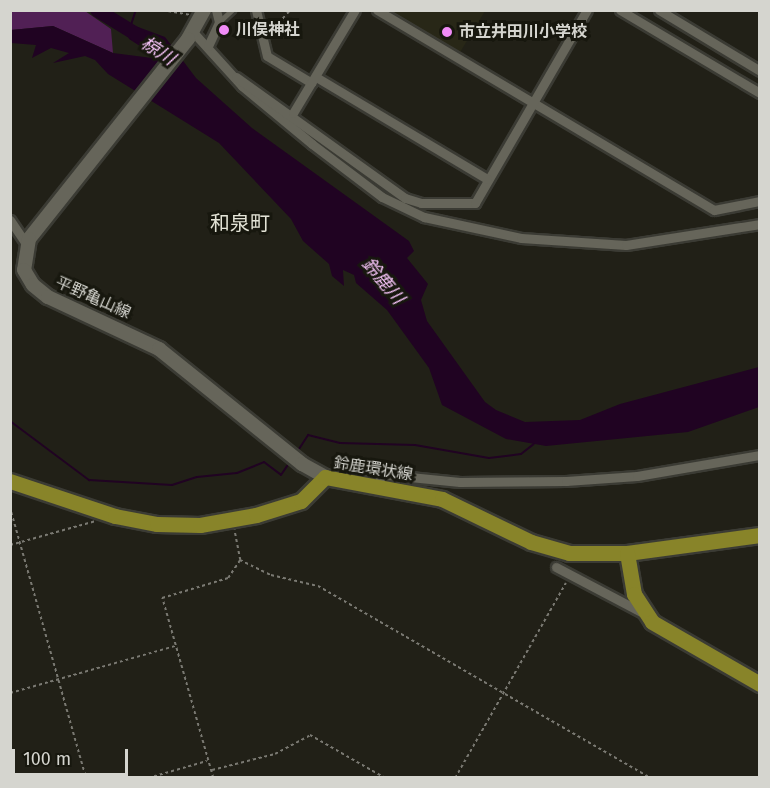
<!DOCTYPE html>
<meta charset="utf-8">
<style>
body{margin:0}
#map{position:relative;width:770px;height:788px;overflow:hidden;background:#212017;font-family:"Fira Sans","Noto Sans JP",sans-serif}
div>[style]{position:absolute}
.built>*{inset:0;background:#282717}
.green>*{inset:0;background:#512055}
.water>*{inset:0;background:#200322}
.stream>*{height:2px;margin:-1px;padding:0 1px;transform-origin:1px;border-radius:1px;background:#200322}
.river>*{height:14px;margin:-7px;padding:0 7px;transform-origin:7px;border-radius:7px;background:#200322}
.path>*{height:1.5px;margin-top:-0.75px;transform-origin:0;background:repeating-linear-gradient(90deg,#7a7972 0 3px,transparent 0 6px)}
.roads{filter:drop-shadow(2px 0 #3b3b34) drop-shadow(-2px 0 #3b3b34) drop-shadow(0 2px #3b3b34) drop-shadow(0 -2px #3b3b34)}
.lane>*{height:4.5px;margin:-2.25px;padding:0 2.25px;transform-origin:2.25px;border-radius:2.25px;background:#66655a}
.street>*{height:9px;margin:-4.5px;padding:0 4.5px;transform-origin:4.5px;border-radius:4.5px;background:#66655a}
.secondary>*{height:14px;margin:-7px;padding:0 7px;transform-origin:7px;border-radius:7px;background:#66655a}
.primary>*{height:15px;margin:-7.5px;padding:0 7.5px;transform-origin:7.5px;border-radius:7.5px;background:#888429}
.dots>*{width:16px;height:16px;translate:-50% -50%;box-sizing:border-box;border:3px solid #17170e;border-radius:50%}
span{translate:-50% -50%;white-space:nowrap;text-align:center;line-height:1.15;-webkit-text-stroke:6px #17170e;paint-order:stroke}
.poi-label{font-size:16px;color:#d5d5cf;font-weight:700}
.left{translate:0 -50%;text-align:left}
.street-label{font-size:16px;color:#d5d5cf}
.water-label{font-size:18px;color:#fdc9ff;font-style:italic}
.quarter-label{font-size:20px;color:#e3e3d6}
.frame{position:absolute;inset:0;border:12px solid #d5d5cf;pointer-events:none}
.scale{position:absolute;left:12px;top:749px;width:116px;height:27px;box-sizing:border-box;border:3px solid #d5d5cf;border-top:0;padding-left:8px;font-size:18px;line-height:21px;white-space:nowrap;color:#d5d5cf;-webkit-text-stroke:4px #17170e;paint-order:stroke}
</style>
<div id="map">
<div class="built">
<div style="clip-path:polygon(385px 11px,485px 11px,459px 54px)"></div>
</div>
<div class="green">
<div style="clip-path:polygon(11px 11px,85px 11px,111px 29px,113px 53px,53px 26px,11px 30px)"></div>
</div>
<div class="water">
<div style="clip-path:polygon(122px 21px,165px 37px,196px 78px,252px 128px,409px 241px,414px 251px,407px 258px,428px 284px,421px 300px,427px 321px,485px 402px,496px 410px,525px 422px,580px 420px,620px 404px,759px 367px,759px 407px,688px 432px,546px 446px,506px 439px,442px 405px,429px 368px,387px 310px,356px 283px,354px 275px,343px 270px,344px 286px,332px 276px,329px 264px,303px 241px,291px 219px,219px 143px,108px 74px,95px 60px,85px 56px,53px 63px,69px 53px,51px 48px,32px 58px,36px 45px,11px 43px,11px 30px,53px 26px,113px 53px,160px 59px,129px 39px)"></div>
</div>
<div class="stream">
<div style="left:130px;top:28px;width:19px;rotate:-72deg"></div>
<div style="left:10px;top:421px;width:99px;rotate:36.8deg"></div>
<div style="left:89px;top:480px;width:83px;rotate:3.4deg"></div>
<div style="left:172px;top:485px;width:26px;rotate:-18deg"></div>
<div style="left:197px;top:477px;width:40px;rotate:-5.7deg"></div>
<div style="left:237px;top:473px;width:29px;rotate:-22deg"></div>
<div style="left:264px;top:462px;width:21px;rotate:37deg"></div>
<div style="left:281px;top:475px;width:11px;rotate:-56deg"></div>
<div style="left:299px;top:449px;width:17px;rotate:-57deg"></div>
<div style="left:308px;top:435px;width:33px;rotate:14deg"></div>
<div style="left:340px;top:443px;width:75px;rotate:1.5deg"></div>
<div style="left:415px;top:445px;width:75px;rotate:10deg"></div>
<div style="left:489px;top:458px;width:32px;rotate:-7deg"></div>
<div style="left:521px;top:454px;width:16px;rotate:-38deg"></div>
</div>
<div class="river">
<div style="left:97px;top:10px;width:49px;rotate:31.8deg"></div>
</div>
<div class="path">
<div style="left:162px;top:10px;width:28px;rotate:10deg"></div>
<div style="left:271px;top:32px;width:29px;rotate:-49deg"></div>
<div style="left:10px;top:507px;width:281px;rotate:74.3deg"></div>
<div style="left:10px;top:545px;width:89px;rotate:-15.6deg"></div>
<div style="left:240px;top:560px;width:34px;rotate:26deg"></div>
<div style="left:271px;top:575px;width:48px;rotate:13.2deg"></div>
<div style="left:318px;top:586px;width:384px;rotate:30deg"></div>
<div style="left:10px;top:693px;width:172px;rotate:-15.9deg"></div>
<div style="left:212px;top:770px;width:65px;rotate:-14.3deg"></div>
<div style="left:275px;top:754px;width:40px;rotate:-28deg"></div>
<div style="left:310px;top:735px;width:86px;rotate:29.8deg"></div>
<div style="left:148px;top:778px;width:61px;rotate:-16.1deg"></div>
<div style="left:213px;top:778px;width:187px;rotate:-105.8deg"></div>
<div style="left:162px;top:598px;width:69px;rotate:-16.9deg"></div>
<div style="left:228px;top:578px;width:22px;rotate:-56deg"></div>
<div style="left:240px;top:560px;width:31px;rotate:-101deg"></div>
<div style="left:455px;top:778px;width:224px;rotate:-60.4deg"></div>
</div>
<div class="roads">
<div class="lane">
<div style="left:219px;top:22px;width:18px;rotate:-43deg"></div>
</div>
<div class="street">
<div style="left:256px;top:10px;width:47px;rotate:76.6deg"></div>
<div style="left:267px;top:56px;width:52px;rotate:31deg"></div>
<div style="left:377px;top:10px;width:392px;rotate:30.7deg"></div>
<div style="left:714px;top:210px;width:47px;rotate:-11.1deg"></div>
<div style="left:620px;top:10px;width:163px;rotate:30.7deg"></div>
<div style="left:659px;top:10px;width:118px;rotate:31.1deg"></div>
<div style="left:193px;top:32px;width:73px;rotate:47.8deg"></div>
<div style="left:242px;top:86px;width:91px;rotate:39.6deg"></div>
<div style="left:312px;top:144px;width:88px;rotate:37.1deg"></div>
<div style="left:382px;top:197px;width:47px;rotate:25.5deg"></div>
<div style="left:424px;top:217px;width:99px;rotate:12.2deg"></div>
<div style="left:521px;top:238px;width:105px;rotate:3.8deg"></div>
<div style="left:626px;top:245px;width:136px;rotate:-8.9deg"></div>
<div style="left:208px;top:46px;width:26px;rotate:-65deg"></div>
<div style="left:219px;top:22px;width:12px;rotate:-104deg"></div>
<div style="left:236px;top:77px;width:208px;rotate:35.6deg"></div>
<div style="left:405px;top:198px;width:17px;rotate:17deg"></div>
<div style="left:421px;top:203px;width:54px"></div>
<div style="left:475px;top:203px;width:223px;rotate:-59.9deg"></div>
<div style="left:316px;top:77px;width:199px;rotate:30.8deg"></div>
<div style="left:293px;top:113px;width:120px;rotate:-59deg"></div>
<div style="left:10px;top:220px;width:29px;rotate:56deg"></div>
<div style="left:379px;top:489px;width:15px;rotate:-86deg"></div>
<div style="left:380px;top:474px;width:80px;rotate:5.7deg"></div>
<div style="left:460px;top:482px;width:106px;rotate:-0.5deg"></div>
<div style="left:566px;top:481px;width:71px;rotate:-4deg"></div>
<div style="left:637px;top:476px;width:125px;rotate:-9.7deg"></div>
<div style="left:556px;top:567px;width:101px;rotate:27.8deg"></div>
</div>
<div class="secondary">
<div style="left:204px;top:10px;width:33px;rotate:119deg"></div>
<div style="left:188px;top:39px;width:256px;rotate:128.5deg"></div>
<div style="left:29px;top:239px;width:31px;rotate:99deg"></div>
<div style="left:24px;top:270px;width:17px;rotate:59deg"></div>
<div style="left:33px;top:285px;width:19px;rotate:39deg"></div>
<div style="left:48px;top:297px;width:123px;rotate:25.1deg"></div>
<div style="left:159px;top:349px;width:184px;rotate:38.8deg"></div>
<div style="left:302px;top:464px;width:26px;rotate:29deg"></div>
</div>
<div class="primary">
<div style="left:10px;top:481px;width:111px;rotate:18.4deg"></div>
<div style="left:115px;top:516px;width:43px;rotate:10.8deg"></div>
<div style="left:157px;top:524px;width:43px;rotate:1.3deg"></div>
<div style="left:200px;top:525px;width:57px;rotate:-10.1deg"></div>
<div style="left:256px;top:515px;width:47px;rotate:-17.3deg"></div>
<div style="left:301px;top:501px;width:34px;rotate:-45deg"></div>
<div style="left:325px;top:477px;width:119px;rotate:10.6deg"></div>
<div style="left:442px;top:499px;width:99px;rotate:25.8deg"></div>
<div style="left:531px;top:542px;width:40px;rotate:16deg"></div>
<div style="left:569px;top:553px;width:58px"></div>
<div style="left:627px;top:553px;width:134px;rotate:-7.7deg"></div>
<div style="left:627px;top:553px;width:42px;rotate:80.3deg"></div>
<div style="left:634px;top:594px;width:33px;rotate:57deg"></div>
<div style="left:652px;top:622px;width:125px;rotate:29.9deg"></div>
</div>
</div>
<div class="dots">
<div style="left:224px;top:30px;background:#f08bf6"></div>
<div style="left:447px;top:32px;background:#f08bf6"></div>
</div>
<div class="poi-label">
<span class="left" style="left:236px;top:30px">川俣神社</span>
<span class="left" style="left:459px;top:32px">市立井田川小学校</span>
</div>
<div class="street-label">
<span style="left:93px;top:298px;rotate:24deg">平野亀山線</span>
<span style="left:373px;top:469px;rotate:9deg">鈴鹿環状線</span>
</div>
<div class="water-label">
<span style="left:158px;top:51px;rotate:33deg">椋川</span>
<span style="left:383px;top:281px;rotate:50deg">鈴鹿川</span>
</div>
<div class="quarter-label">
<span style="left:240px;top:223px">和泉町</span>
</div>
<div class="frame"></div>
<div class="scale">100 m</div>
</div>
